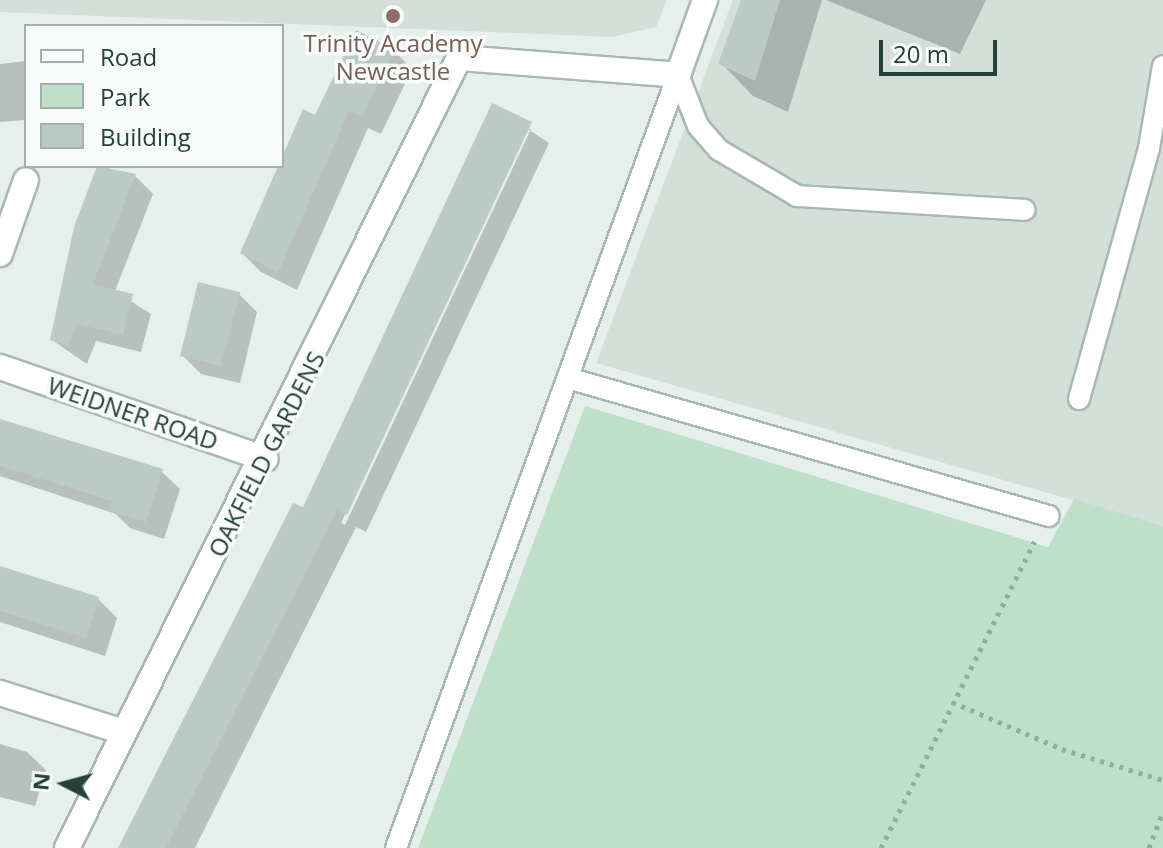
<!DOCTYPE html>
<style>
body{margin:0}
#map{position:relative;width:1163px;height:848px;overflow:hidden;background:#e6efeb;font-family:"Open Sans",sans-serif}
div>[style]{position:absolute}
.built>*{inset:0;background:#d4dfda}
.green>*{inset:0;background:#bfe0c8}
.shadow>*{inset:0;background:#0003}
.building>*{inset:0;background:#bbcac4}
.path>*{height:5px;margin-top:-2.5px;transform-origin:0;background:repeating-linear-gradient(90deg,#86b3a5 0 4px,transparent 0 10px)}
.roads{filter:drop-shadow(2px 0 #a8b8b2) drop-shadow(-2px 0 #a8b8b2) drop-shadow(0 2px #a8b8b2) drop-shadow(0 -2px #a8b8b2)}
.service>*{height:20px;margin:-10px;padding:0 10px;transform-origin:10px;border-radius:10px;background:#fff}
.minor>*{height:24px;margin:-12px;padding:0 12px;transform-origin:12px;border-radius:12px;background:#fff}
.dots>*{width:22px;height:22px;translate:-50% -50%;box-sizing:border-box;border:4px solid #f7fbf9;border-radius:50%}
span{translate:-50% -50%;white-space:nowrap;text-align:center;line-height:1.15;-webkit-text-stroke:7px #f7fbf9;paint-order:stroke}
.education-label{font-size:24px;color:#785e54}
.street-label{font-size:24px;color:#24423a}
.legend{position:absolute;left:24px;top:24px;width:260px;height:144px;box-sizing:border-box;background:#f7fbf9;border:2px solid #a3b1ad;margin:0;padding:10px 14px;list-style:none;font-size:24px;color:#24423a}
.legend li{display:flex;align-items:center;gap:16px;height:40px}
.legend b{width:40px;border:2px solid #a3b1ad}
.north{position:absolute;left:24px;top:744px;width:80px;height:80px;-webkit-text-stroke:6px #f7fbf9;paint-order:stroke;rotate:276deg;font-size:22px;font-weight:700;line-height:32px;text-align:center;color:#24423a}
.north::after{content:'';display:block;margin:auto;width:28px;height:36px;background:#24423a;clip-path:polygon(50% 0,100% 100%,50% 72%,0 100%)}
.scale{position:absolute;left:879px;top:40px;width:118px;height:36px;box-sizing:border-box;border:4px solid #24423a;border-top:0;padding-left:10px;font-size:24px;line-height:28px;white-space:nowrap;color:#24423a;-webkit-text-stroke:6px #f7fbf9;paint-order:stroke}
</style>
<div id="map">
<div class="built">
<div style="clip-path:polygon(0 0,667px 0,656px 27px,612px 37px,0 12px)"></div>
<div style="clip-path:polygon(733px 0,1163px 0,1163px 526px,596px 363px)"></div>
</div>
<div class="green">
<div style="clip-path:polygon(585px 406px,1048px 547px,1074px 499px,1163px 526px,1163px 848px,418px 848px)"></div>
</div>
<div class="shadow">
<div style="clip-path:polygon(743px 0,822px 0,788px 112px,753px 96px,721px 63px)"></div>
<div style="clip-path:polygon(826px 0,986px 0,960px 54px)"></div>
<div style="clip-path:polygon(394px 51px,412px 69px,381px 134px,368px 128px,297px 290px,261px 272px,242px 253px,316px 117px)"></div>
<div style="clip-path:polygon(26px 61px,26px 120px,0 122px,0 64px)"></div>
<div style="clip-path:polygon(evenodd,493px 106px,549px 143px,366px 532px,356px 527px,195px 848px,121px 848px,294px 505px,304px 510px,493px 106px,526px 129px,531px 129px,345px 525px,341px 523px,526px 129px)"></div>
<div style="clip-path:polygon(100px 166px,135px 176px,153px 194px,115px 291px,151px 314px,141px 352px,96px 341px,87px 364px,52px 340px,76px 227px)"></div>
<div style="clip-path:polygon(239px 294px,257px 312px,240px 383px,201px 374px,182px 355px)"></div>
<div style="clip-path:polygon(0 422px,161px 471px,180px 489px,164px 539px,130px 528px,116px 514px,0 476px)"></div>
<div style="clip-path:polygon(0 567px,98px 599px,117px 618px,105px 656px,0 622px)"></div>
<div style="clip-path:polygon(0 744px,27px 752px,46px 770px,35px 806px,0 797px)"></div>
</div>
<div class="building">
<div style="clip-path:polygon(741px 0,780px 0,755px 81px,718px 64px)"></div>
<div style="clip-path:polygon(356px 30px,395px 49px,362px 117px,349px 111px,278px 273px,240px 253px,303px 109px,315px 115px)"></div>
<div style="clip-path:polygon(492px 103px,532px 122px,347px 515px,337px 510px,166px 848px,118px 848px,293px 503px,303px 507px)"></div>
<div style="clip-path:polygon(97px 166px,136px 174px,93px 284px,133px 294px,123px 335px,77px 324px,68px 346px,50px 340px,74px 227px)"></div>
<div style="clip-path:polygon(198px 282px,240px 292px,221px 366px,180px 356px)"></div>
<div style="clip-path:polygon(0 419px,163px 469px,146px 522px,109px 510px,112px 501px,0 466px)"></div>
<div style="clip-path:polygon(0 566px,99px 597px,86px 638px,0 611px)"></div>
</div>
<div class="path">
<div style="left:952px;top:702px;width:120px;rotate:23.1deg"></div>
<div style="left:1062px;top:749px;width:106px;rotate:17.1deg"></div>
<div style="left:881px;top:848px;width:343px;rotate:-63.4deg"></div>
<div style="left:1149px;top:848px;width:39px;rotate:-69deg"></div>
</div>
<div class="roads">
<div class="service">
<div style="left:678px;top:75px;width:55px;rotate:68.6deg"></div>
<div style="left:698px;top:126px;width:32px;rotate:49deg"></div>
<div style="left:719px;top:150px;width:91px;rotate:30.5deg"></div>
<div style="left:797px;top:196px;width:228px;rotate:3.5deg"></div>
<div style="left:571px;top:379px;width:497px;rotate:16deg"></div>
<div style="left:1079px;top:399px;width:261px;rotate:-74.4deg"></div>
<div style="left:1149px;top:148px;width:83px;rotate:-80.3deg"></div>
<div style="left:396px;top:848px;width:823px;rotate:-69.96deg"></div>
</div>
<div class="minor">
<div style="left:0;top:254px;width:78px;rotate:-70.6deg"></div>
<div style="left:0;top:367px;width:281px;rotate:19.1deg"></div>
<div style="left:0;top:693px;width:130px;rotate:17.5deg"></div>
<div style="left:67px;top:848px;width:882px;rotate:-63.61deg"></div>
<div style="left:459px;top:58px;width:220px;rotate:4.4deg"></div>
<div style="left:678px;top:75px;width:80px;rotate:-70.2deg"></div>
</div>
</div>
<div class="dots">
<div style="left:393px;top:16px;background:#8d6e63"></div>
</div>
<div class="education-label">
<span style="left:393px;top:57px">Trinity Academy<br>Newcastle</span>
</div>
<div class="street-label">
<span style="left:133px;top:413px;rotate:19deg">WEIDNER ROAD</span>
<span style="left:266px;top:454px;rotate:-63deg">OAKFIELD GARDENS</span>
</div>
<ul class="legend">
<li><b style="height:10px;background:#fff"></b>Road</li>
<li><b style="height:22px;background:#bfe0c8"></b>Park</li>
<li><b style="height:22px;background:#bbcac4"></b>Building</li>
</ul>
<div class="north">N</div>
<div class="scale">20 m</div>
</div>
